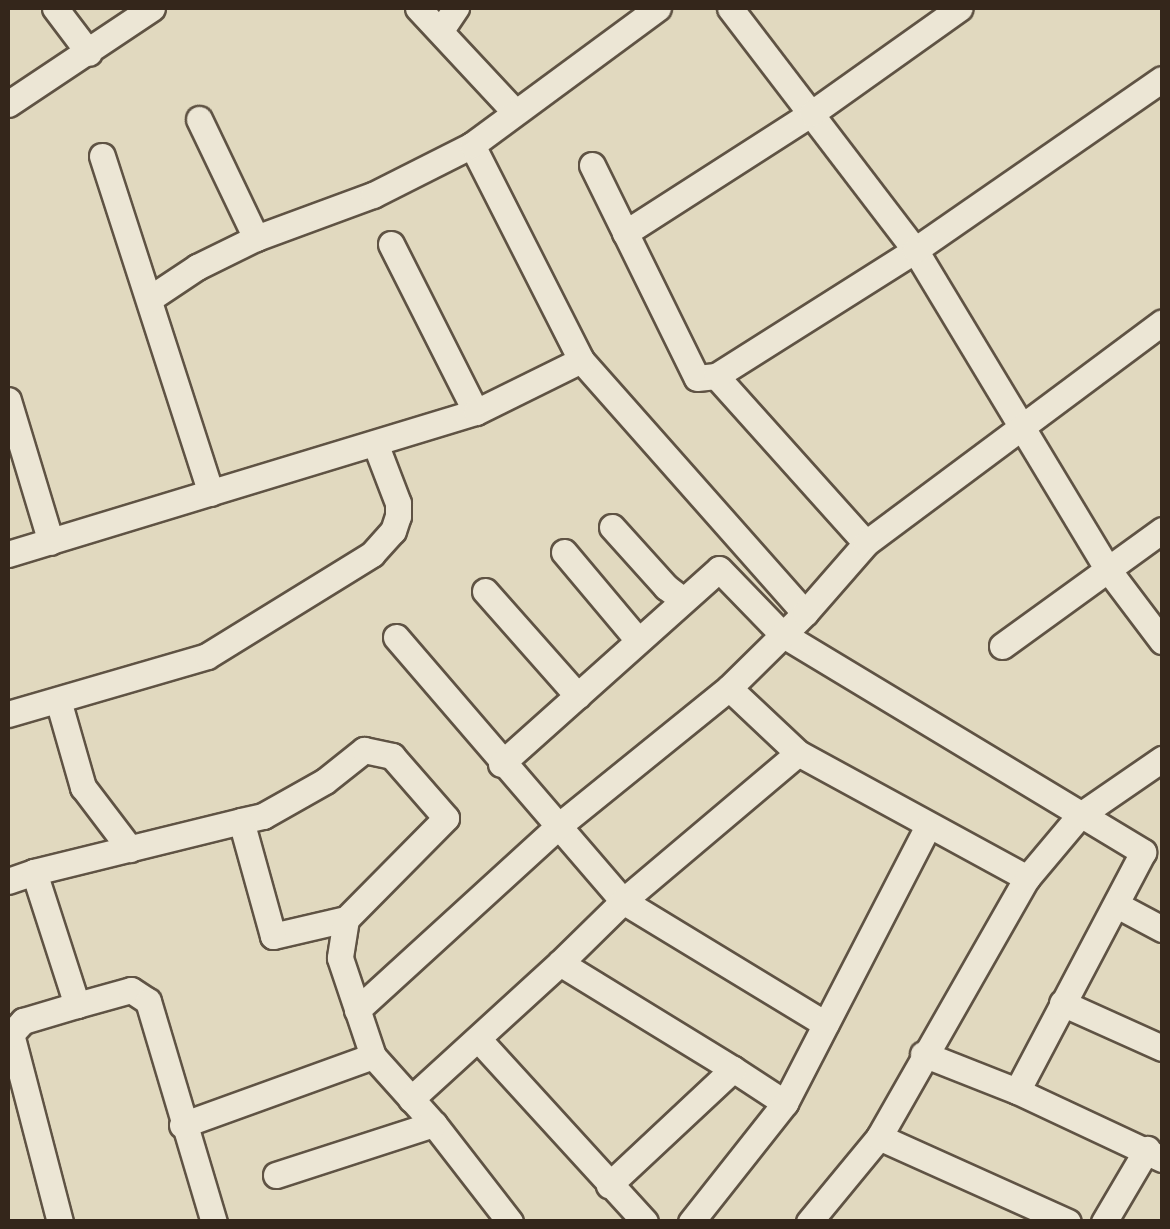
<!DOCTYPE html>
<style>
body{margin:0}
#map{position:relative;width:1170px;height:1229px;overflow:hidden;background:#e1d9bf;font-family:Alegreya,serif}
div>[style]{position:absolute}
.roads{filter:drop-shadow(2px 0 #5f5344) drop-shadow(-2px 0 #5f5344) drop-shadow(0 2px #5f5344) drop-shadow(0 -2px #5f5344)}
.minor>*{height:25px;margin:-12.5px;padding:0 12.5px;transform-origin:12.5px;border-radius:12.5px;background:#ece6d5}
span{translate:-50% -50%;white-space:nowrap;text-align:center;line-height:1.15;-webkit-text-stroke:8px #ece6d5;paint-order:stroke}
.frame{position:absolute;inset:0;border:10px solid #34261b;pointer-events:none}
</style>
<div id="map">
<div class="roads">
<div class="minor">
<div style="left:55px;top:8px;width:56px;rotate:52.9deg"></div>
<div style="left:418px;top:8px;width:142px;rotate:47deg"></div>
<div style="left:730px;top:8px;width:305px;rotate:52.6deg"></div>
<div style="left:915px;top:250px;width:370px;rotate:58.9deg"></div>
<div style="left:1106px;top:567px;width:93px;rotate:52.9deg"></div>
<div style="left:441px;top:30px;width:27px;rotate:-56deg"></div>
<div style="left:8px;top:104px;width:173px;rotate:-33.7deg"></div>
<div style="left:199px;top:119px;width:132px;rotate:64.4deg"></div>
<div style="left:472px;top:145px;width:241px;rotate:63.1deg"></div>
<div style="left:581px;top:360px;width:338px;rotate:48.5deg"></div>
<div style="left:102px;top:156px;width:354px;rotate:72.1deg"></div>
<div style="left:592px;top:165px;width:237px;rotate:63.8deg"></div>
<div style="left:697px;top:378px;width:19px;rotate:-6deg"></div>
<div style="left:716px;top:376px;width:224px;rotate:48.1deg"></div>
<div style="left:625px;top:233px;width:222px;rotate:-32.7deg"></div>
<div style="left:812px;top:113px;width:181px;rotate:-35.4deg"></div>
<div style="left:391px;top:244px;width:188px;rotate:63.2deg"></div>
<div style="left:149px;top:299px;width:58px;rotate:-33.7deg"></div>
<div style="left:197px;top:267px;width:66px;rotate:-26.2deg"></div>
<div style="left:256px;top:238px;width:125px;rotate:-20.2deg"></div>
<div style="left:373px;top:195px;width:111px;rotate:-26.8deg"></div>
<div style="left:472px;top:145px;width:231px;rotate:-36.4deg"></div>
<div style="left:716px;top:376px;width:236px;rotate:-32.3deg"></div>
<div style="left:915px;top:250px;width:300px;rotate:-34.7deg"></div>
<div style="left:8px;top:400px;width:148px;rotate:73.2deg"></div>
<div style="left:612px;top:527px;width:81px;rotate:48deg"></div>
<div style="left:666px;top:587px;width:21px;rotate:37deg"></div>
<div style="left:564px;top:552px;width:114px;rotate:50deg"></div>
<div style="left:8px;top:554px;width:489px;rotate:-16.9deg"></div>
<div style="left:476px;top:412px;width:117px;rotate:-26.3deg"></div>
<div style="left:485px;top:591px;width:140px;rotate:48.5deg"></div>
<div style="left:396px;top:637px;width:348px;rotate:49.3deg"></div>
<div style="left:623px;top:901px;width:237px;rotate:31.3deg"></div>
<div style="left:1002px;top:646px;width:198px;rotate:-35.9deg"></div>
<div style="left:729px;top:688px;width:95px;rotate:43.3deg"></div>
<div style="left:798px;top:753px;width:261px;rotate:28.6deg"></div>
<div style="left:58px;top:700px;width:91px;rotate:74deg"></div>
<div style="left:83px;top:787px;width:78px;rotate:52.8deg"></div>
<div style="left:8px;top:714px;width:207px;rotate:-16.2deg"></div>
<div style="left:207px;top:656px;width:194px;rotate:-31.7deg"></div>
<div style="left:372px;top:554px;width:31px;rotate:-48deg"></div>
<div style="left:393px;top:531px;width:16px;rotate:-72deg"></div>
<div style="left:398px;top:516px;width:13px;rotate:-90deg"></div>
<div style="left:398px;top:503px;width:64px;rotate:-111deg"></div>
<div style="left:501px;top:764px;width:292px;rotate:-41.8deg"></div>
<div style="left:719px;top:569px;width:91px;rotate:45.9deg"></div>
<div style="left:782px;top:634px;width:422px;rotate:31.1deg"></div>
<div style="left:1143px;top:852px;width:270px;rotate:117.8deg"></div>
<div style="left:34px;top:872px;width:140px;rotate:72.1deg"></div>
<div style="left:77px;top:1005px;width:56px;rotate:-15.5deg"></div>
<div style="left:131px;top:990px;width:20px;rotate:33deg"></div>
<div style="left:148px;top:1001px;width:231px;rotate:73.4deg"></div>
<div style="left:8px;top:881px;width:28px;rotate:-19deg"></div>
<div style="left:34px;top:872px;width:213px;rotate:-13.8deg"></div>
<div style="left:241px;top:821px;width:23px;rotate:-13deg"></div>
<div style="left:263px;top:816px;width:71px;rotate:-29.4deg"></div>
<div style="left:325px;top:781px;width:50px;rotate:-38.5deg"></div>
<div style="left:364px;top:750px;width:29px;rotate:12deg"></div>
<div style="left:392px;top:756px;width:82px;rotate:48.9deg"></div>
<div style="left:446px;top:818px;width:142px;rotate:134.7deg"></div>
<div style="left:346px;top:919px;width:75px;rotate:166.9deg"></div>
<div style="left:273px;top:936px;width:119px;rotate:-105.5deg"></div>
<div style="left:1117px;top:905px;width:51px;rotate:28.1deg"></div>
<div style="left:346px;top:919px;width:39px;rotate:99deg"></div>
<div style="left:340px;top:958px;width:103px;rotate:71.4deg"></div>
<div style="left:373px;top:1056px;width:91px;rotate:48.1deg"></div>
<div style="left:434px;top:1124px;width:124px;rotate:52.2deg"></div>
<div style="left:560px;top:963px;width:88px;rotate:-44.5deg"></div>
<div style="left:623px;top:901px;width:229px;rotate:-40.2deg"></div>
<div style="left:1062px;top:1003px;width:110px;rotate:24.2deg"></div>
<div style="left:357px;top:1010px;width:270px;rotate:-42.4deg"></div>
<div style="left:556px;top:828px;width:223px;rotate:-39deg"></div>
<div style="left:729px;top:688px;width:107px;rotate:-44.6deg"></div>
<div style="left:805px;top:613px;width:93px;rotate:-48.9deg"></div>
<div style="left:866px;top:543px;width:369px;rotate:-36.7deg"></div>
<div style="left:479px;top:1040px;width:246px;rotate:47.6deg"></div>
<div style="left:923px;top:1054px;width:101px;rotate:21.5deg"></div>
<div style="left:1017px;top:1091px;width:160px;rotate:25.1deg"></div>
<div style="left:733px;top:1069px;width:62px;rotate:33.2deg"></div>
<div style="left:411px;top:1099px;width:202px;rotate:-42.4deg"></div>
<div style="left:560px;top:963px;width:203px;rotate:31.5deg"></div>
<div style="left:733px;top:1069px;width:170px;rotate:136.9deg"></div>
<div style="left:182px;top:1125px;width:203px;rotate:-19.9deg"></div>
<div style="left:879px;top:1137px;width:207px;rotate:24.2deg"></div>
<div style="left:276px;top:1175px;width:166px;rotate:-17.9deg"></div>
<div style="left:60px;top:1222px;width:194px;rotate:-104.6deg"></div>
<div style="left:11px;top:1034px;width:18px;rotate:-47deg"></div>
<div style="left:23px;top:1021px;width:56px;rotate:-16.5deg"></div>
<div style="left:691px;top:1222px;width:152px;rotate:-51.7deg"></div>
<div style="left:785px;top:1103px;width:312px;rotate:-62.7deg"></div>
<div style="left:809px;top:1222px;width:110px;rotate:-50.5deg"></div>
<div style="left:879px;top:1137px;width:298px;rotate:-60.3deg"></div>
<div style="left:1027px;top:878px;width:81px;rotate:-50deg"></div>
<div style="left:1079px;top:816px;width:101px;rotate:-34.5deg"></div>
<div style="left:1104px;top:1222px;width:85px;rotate:-59.5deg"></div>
</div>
</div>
<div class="frame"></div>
</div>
